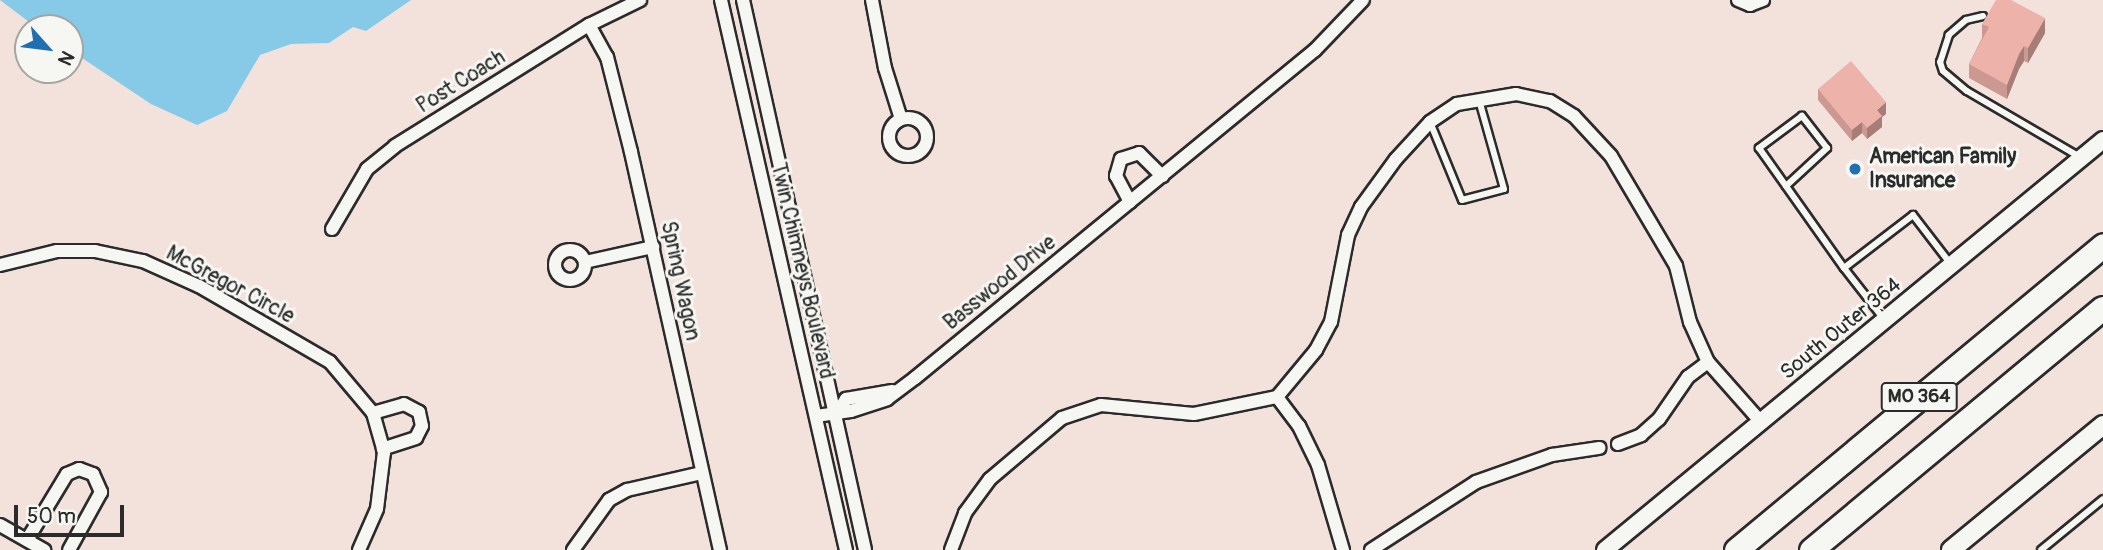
<!DOCTYPE html>
<style>
body{margin:0}
#map{position:relative;width:2103px;height:550px;overflow:hidden;background:#f3e2dc;font-family:Pangolin,sans-serif}
div>[style]{position:absolute}
.water>*{inset:0;background:#86cae7}
.roads{filter:drop-shadow(2px 0 #2b2b2b) drop-shadow(-2px 0 #2b2b2b) drop-shadow(0 2px #2b2b2b) drop-shadow(0 -2px #2b2b2b)}
.service>*{height:6px;margin:-3px;padding:0 3px;transform-origin:3px;border-radius:3px;background:#f6f6f2}
.minor>*{height:12px;margin:-6px;padding:0 6px;transform-origin:6px;border-radius:6px;background:#f6f6f2}
.minor>.ring{margin:-6px;padding:0;box-sizing:content-box;background:none;border:12px solid #f6f6f2;border-radius:50%}
.tertiary>*{height:16px;margin:-8px;padding:0 8px;transform-origin:8px;border-radius:8px;background:#f6f6f2}
.secondary>*{height:18px;margin:-9px;padding:0 9px;transform-origin:9px;border-radius:9px;background:#f6f6f2}
.motorway>*{height:23px;margin:-11.5px;padding:0 11.5px;transform-origin:11.5px;border-radius:11.5px;background:#f6f6f2}
.wall>*{inset:0;background:#cc9992}
.shaded-wall>*{inset:0;background:#a67d77}
.building>*{inset:0;background:#edb2aa}
.dots>*{width:19px;height:19px;translate:-50% -50%;box-sizing:border-box;border:4px solid #f6f6f2;border-radius:50%}
span{translate:-50% -50%;white-space:nowrap;text-align:center;line-height:1.15;-webkit-text-stroke:6px #f6f6f2;paint-order:stroke}
.shield-label span{padding:2px 5px;background:#f6f6f2;border:2px solid;border-radius:5px;-webkit-text-stroke-width:0}
.shield-label{font-size:19px;color:#2b2b2b;font-weight:700}
.street-label{font-size:21px;color:#2b2b2b}
.poi-label{font-size:21px;color:#2b2b2b;font-weight:700}
.left{translate:0 -50%;text-align:left}
.north{position:absolute;left:14px;top:14px;width:70px;height:70px;box-sizing:border-box;background:#f6f6f2;border:2px solid #a5a5a2;border-radius:50%;rotate:118deg;font-size:19px;font-weight:700;line-height:28px;text-align:center;color:#2b2b2b}
.north::after{content:'';display:block;margin:auto;width:24px;height:32px;background:#1f6fb2;clip-path:polygon(50% 0,100% 100%,50% 72%,0 100%)}
.scale{position:absolute;left:14px;top:505px;width:110px;height:32px;box-sizing:border-box;border:4px solid #2b2b2b;border-top:0;padding-left:9px;font-size:21px;line-height:24px;white-space:nowrap;color:#2b2b2b;-webkit-text-stroke:5px #f6f6f2;paint-order:stroke}
</style>
<div id="map">
<div class="water">
<div style="clip-path:polygon(0 0,411px 0,366px 31px,353px 27px,329px 43px,291px 44px,260px 55px,227px 111px,197px 125px,151px 104px,70px 50px,70px 28px,37px 28px)"></div>
</div>
<div class="roads">
<div class="service">
<div style="left:1983px;top:16px;width:17px;rotate:167deg"></div>
<div style="left:1966px;top:20px;width:23px;rotate:139deg"></div>
<div style="left:1949px;top:35px;width:28px;rotate:108deg"></div>
<div style="left:1940px;top:62px;width:9px;rotate:72deg"></div>
<div style="left:1943px;top:71px;width:31px;rotate:40deg"></div>
<div style="left:1967px;top:91px;width:131px;rotate:30.3deg"></div>
<div style="left:1430px;top:122px;width:84px;rotate:67.7deg"></div>
<div style="left:1462px;top:200px;width:43px;rotate:-14.7deg"></div>
<div style="left:1504px;top:189px;width:92px;rotate:-105.7deg"></div>
<div style="left:1786px;top:186px;width:56px;rotate:-42.8deg"></div>
<div style="left:1827px;top:148px;width:41px;rotate:-128deg"></div>
<div style="left:1802px;top:116px;width:54px;rotate:143.3deg"></div>
<div style="left:1759px;top:148px;width:147px;rotate:54.7deg"></div>
<div style="left:1844px;top:268px;width:63px;rotate:52deg"></div>
<div style="left:1844px;top:268px;width:87px;rotate:-37.5deg"></div>
<div style="left:1913px;top:215px;width:61px;rotate:52.4deg"></div>
<div style="left:2041px;top:550px;width:80px;rotate:-39.4deg"></div>
</div>
<div class="minor">
<div style="left:721px;top:0;width:564px;rotate:77.2deg"></div>
<div style="left:743px;top:0;width:563px;rotate:77.49deg"></div>
<div style="left:872px;top:0;width:69px;rotate:79.2deg"></div>
<div style="left:885px;top:68px;width:53px;rotate:72.6deg"></div>
<div style="left:1738px;top:0;width:13px;rotate:23deg"></div>
<div style="left:1750px;top:5px;width:14px;rotate:-21deg"></div>
<div style="left:589px;top:25px;width:37px;rotate:61deg"></div>
<div style="left:607px;top:57px;width:98px;rotate:75.8deg"></div>
<div style="left:631px;top:152px;width:408px;rotate:77.4deg"></div>
<div class="ring" style="left:889px;top:118px;width:26px;height:26px"></div>
<div style="left:1130px;top:202px;width:30px;rotate:-118deg"></div>
<div style="left:1116px;top:176px;width:18px;rotate:-74deg"></div>
<div style="left:1121px;top:159px;width:19px;rotate:-18deg"></div>
<div style="left:1139px;top:153px;width:33px;rotate:45deg"></div>
<div style="left:332px;top:229px;width:69px;rotate:-59.7deg"></div>
<div style="left:367px;top:169px;width:36px;rotate:-39deg"></div>
<div style="left:395px;top:146px;width:229px;rotate:-32deg"></div>
<div style="left:589px;top:25px;width:57px;rotate:-26.1deg"></div>
<div class="ring" style="left:555px;top:250px;width:18px;height:18px"></div>
<div style="left:585px;top:262px;width:70px;rotate:-12.4deg"></div>
<div style="left:0;top:265px;width:59px;rotate:-13.8deg"></div>
<div style="left:57px;top:251px;width:38px"></div>
<div style="left:95px;top:251px;width:49px;rotate:11.8deg"></div>
<div style="left:143px;top:261px;width:61px;rotate:24.1deg"></div>
<div style="left:199px;top:286px;width:151px;rotate:30.1deg"></div>
<div style="left:330px;top:362px;width:67px;rotate:49.9deg"></div>
<div style="left:373px;top:413px;width:41px;rotate:74.2deg"></div>
<div style="left:384px;top:452px;width:57px;rotate:97deg"></div>
<div style="left:377px;top:509px;width:45px;rotate:113.7deg"></div>
<div style="left:1277px;top:397px;width:61px;rotate:-50.3deg"></div>
<div style="left:1316px;top:350px;width:32px;rotate:-62deg"></div>
<div style="left:1331px;top:322px;width:89px;rotate:-78.9deg"></div>
<div style="left:1348px;top:235px;width:31px;rotate:-65deg"></div>
<div style="left:1361px;top:207px;width:59px;rotate:-53.9deg"></div>
<div style="left:1396px;top:159px;width:50px;rotate:-47.4deg"></div>
<div style="left:1430px;top:122px;width:32px;rotate:-34deg"></div>
<div style="left:1457px;top:104px;width:60px;rotate:-9.6deg"></div>
<div style="left:1516px;top:94px;width:35px;rotate:12deg"></div>
<div style="left:1550px;top:101px;width:28px;rotate:32deg"></div>
<div style="left:1574px;top:116px;width:54px;rotate:47.2deg"></div>
<div style="left:1611px;top:156px;width:128px;rotate:59.4deg"></div>
<div style="left:1676px;top:266px;width:58px;rotate:76deg"></div>
<div style="left:1690px;top:322px;width:44px;rotate:65.8deg"></div>
<div style="left:1708px;top:362px;width:80px;rotate:48.5deg"></div>
<div style="left:840px;top:409px;width:12px;rotate:-59deg"></div>
<div style="left:846px;top:399px;width:47px;rotate:-9.9deg"></div>
<div style="left:373px;top:413px;width:32px;rotate:-16deg"></div>
<div style="left:404px;top:404px;width:17px;rotate:28deg"></div>
<div style="left:419px;top:412px;width:14px;rotate:78deg"></div>
<div style="left:422px;top:426px;width:13px;rotate:117deg"></div>
<div style="left:416px;top:438px;width:35px;rotate:162deg"></div>
<div style="left:816px;top:416px;width:35px;rotate:-8deg"></div>
<div style="left:851px;top:411px;width:38px;rotate:-18deg"></div>
<div style="left:887px;top:399px;width:35px;rotate:-37deg"></div>
<div style="left:915px;top:378px;width:517px;rotate:-39.35deg"></div>
<div style="left:1315px;top:50px;width:69px;rotate:-46.2deg"></div>
<div style="left:1618px;top:444px;width:25px;rotate:-21deg"></div>
<div style="left:1641px;top:435px;width:24px;rotate:-42deg"></div>
<div style="left:1659px;top:419px;width:51px;rotate:-55.4deg"></div>
<div style="left:1688px;top:377px;width:25px;rotate:-37deg"></div>
<div style="left:0;top:525px;width:51px;rotate:29.6deg"></div>
<div style="left:27px;top:540px;width:77px;rotate:-58.8deg"></div>
<div style="left:67px;top:474px;width:13px;rotate:-23deg"></div>
<div style="left:79px;top:469px;width:15px;rotate:20deg"></div>
<div style="left:93px;top:474px;width:20px;rotate:66deg"></div>
<div style="left:101px;top:492px;width:66px;rotate:118.9deg"></div>
<div style="left:573px;top:550px;width:62px;rotate:-54.2deg"></div>
<div style="left:609px;top:500px;width:21px;rotate:-29deg"></div>
<div style="left:627px;top:490px;width:76px;rotate:-12.9deg"></div>
<div style="left:951px;top:550px;width:40px;rotate:-69deg"></div>
<div style="left:965px;top:513px;width:42px;rotate:-53.7deg"></div>
<div style="left:990px;top:479px;width:94px;rotate:-40.3deg"></div>
<div style="left:1062px;top:418px;width:41px;rotate:-18.4deg"></div>
<div style="left:1101px;top:405px;width:93px;rotate:5.5deg"></div>
<div style="left:1194px;top:414px;width:85px;rotate:-11.6deg"></div>
<div style="left:1277px;top:397px;width:36px;rotate:53deg"></div>
<div style="left:1299px;top:426px;width:43px;rotate:64deg"></div>
<div style="left:1318px;top:465px;width:89px;rotate:73.6deg"></div>
<div style="left:1371px;top:550px;width:125px;rotate:-32.9deg"></div>
<div style="left:1476px;top:482px;width:81px;rotate:-19.6deg"></div>
<div style="left:1552px;top:455px;width:48px;rotate:-8.5deg"></div>
</div>
<div class="tertiary">
<div style="left:1605px;top:550px;width:645px;rotate:-39.46deg"></div>
</div>
<div class="secondary">
<div style="left:1951px;top:550px;width:197px;rotate:-39.4deg"></div>
</div>
<div class="motorway">
<div style="left:1736px;top:550px;width:477px;rotate:-39.7deg"></div>
<div style="left:1811px;top:550px;width:379px;rotate:-39.7deg"></div>
</div>
</div>
<div class="wall">
<div style="clip-path:polygon(1982px 24px,2045px 33px,2028px 63px,2024px 61px,2019px 69px,2007px 99px,1969px 78px,1969px 64px,1982px 38px)"></div>
<div style="clip-path:polygon(1818px 89px,1886px 114px,1882px 117px,1882px 127px,1867px 139px,1862px 133px,1852px 141px,1818px 100px)"></div>
</div>
<div class="shaded-wall">
<div style="clip-path:polygon(2045px 18px,2045px 33px,2028px 63px,2028px 48px)"></div>
<div style="clip-path:polygon(2024px 46px,2024px 61px,2019px 69px,2007px 99px,2007px 85px,2019px 54px)"></div>
<div style="clip-path:polygon(1886px 102px,1886px 114px,1882px 117px,1882px 127px,1867px 139px,1867px 128px,1877px 110px)"></div>
<div style="clip-path:polygon(1862px 122px,1862px 133px,1852px 141px,1852px 130px)"></div>
</div>
<div class="building">
<div style="clip-path:polygon(1996px 0,2011px 0,2045px 18px,2028px 48px,2024px 46px,2019px 54px,2007px 85px,1969px 64px,1989px 27px,1982px 24px)"></div>
<div style="clip-path:polygon(1851px 61px,1886px 102px,1877px 110px,1882px 116px,1867px 128px,1862px 122px,1852px 130px,1818px 89px)"></div>
</div>
<div class="dots">
<div style="left:1855px;top:169px;background:#1f6fb2"></div>
</div>
<div class="shield-label">
<span style="left:1919px;top:397px">MO 364</span>
</div>
<div class="street-label">
<span style="left:461px;top:82px;rotate:-32deg">Post Coach</span>
<span style="left:802px;top:271px;rotate:77deg">Twin Chimneys Boulevard</span>
<span style="left:680px;top:281px;rotate:78deg">Spring Wagon</span>
<span style="left:1000px;top:283px;rotate:-39deg">Basswood Drive</span>
<span style="left:230px;top:285px;rotate:28deg">McGregor Circle</span>
<span style="left:1841px;top:329px;rotate:-39deg">South Outer 364</span>
</div>
<div class="poi-label">
<span class="left" style="left:1869px;top:169px">American Family<br>Insurance</span>
</div>
<div class="north">N</div>
<div class="scale">50 m</div>
</div>
